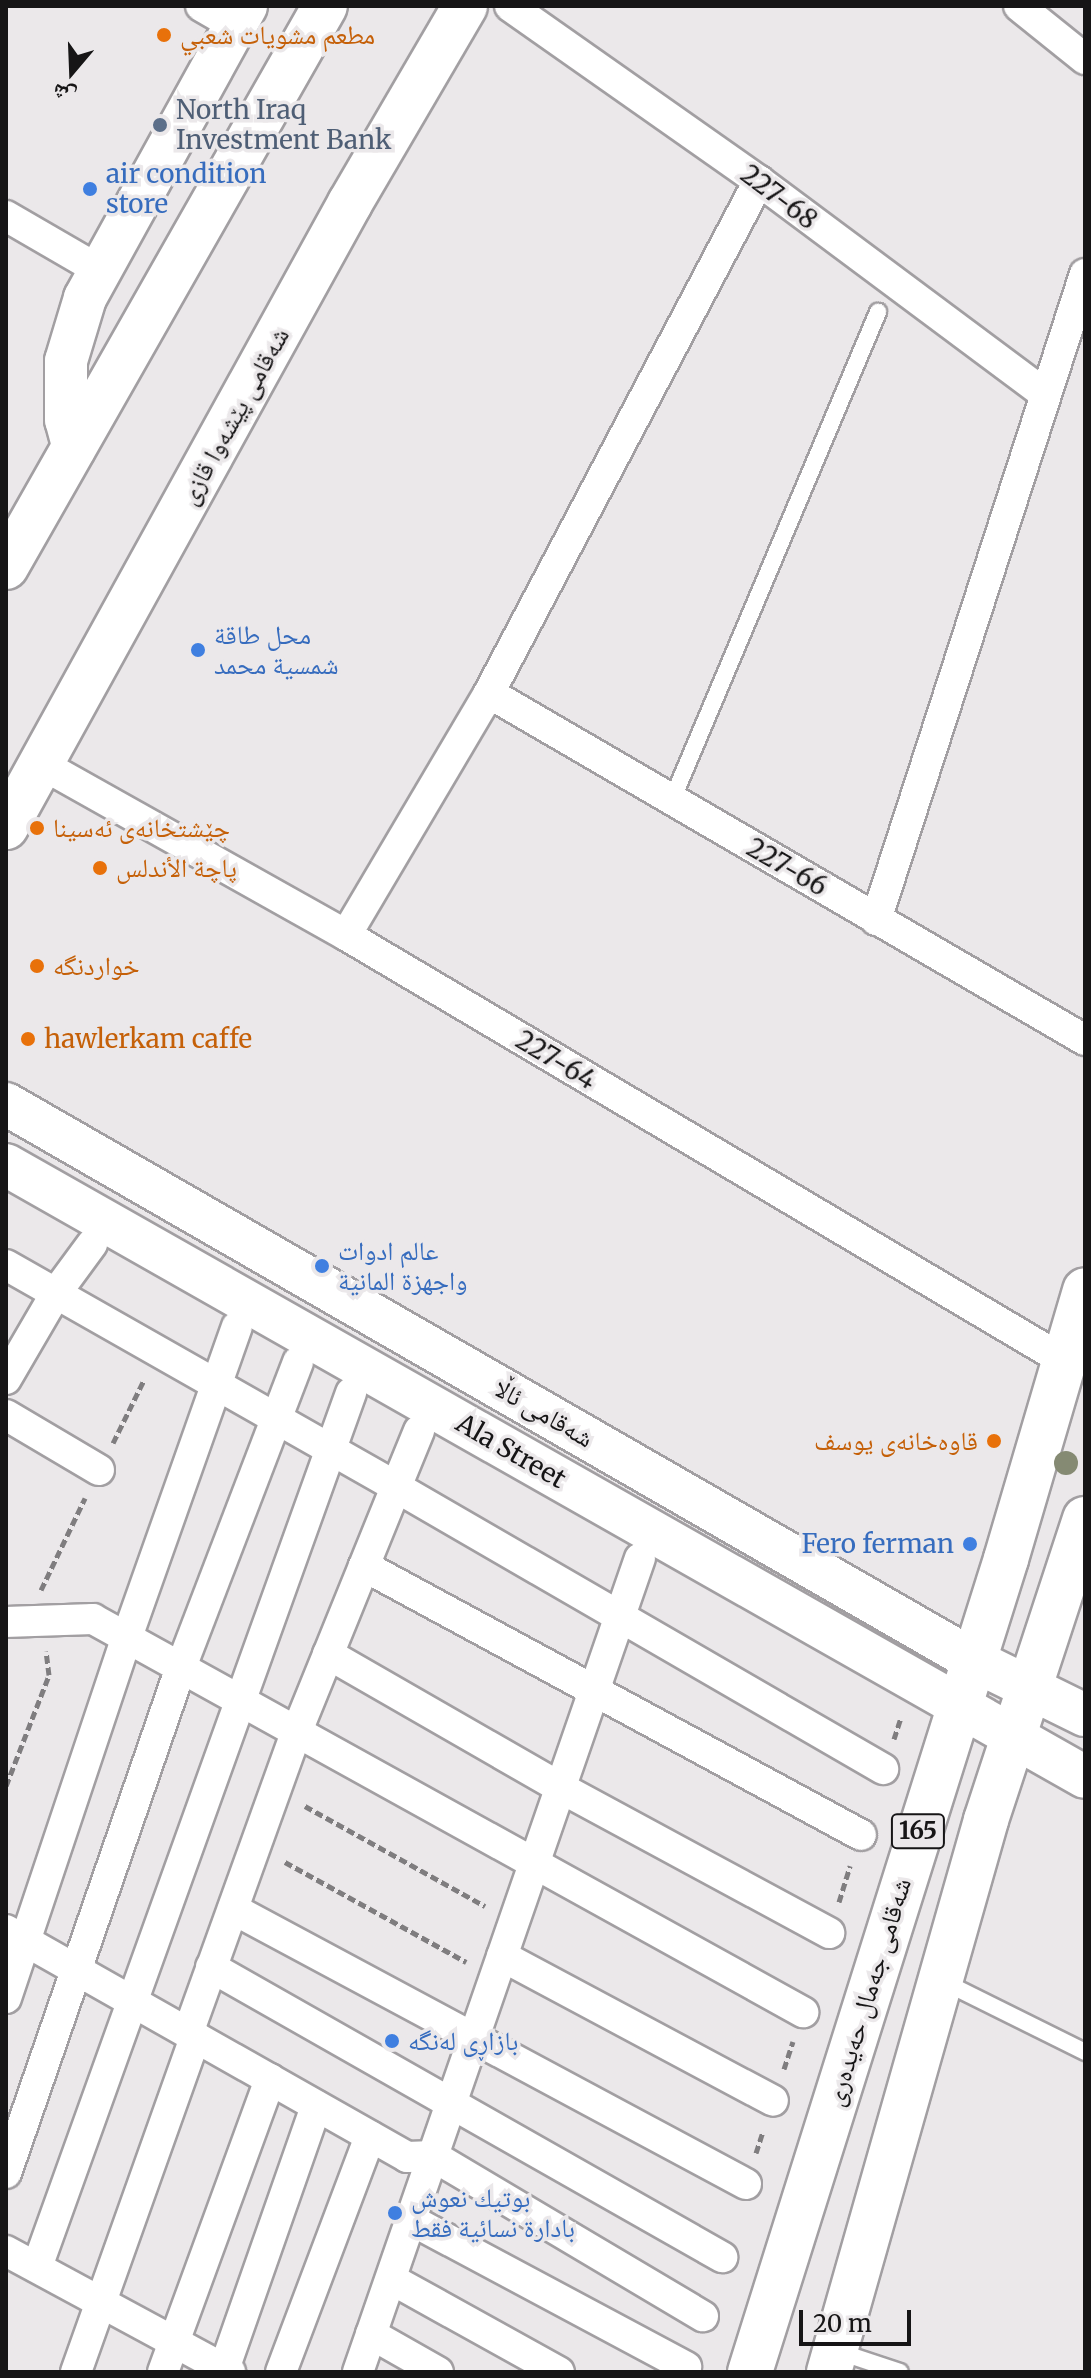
<!DOCTYPE html>
<meta charset="utf-8">
<style>
body{margin:0}
#map{position:relative;width:1091px;height:2378px;overflow:hidden;background:#ebe8ea;font-family:Merriweather,"Noto Naskh Arabic",serif}
div>[style]{position:absolute}
.path>*{height:5px;margin-top:-2.5px;transform-origin:0;background:repeating-linear-gradient(90deg,#7f7d7f 0 8px,transparent 0 12px)}
.roads{filter:drop-shadow(2px 0 #a29fa2) drop-shadow(-2px 0 #a29fa2) drop-shadow(0 2px #a29fa2) drop-shadow(0 -2px #a29fa2)}
.lane>*{height:16px;margin:-8px;padding:0 8px;transform-origin:8px;border-radius:8px;background:#fff}
.street>*{height:30px;margin:-15px;padding:0 15px;transform-origin:15px;border-radius:15px;background:#fff}
.secondary>*{height:42px;margin:-21px;padding:0 21px;transform-origin:21px;border-radius:21px;background:#fff}
.primary>*{height:44px;margin:-22px;padding:0 22px;transform-origin:22px;border-radius:22px;background:#fff}
.highway>*{height:44px;margin:-22px;padding:0 22px;transform-origin:22px;border-radius:22px;background:#fff}
.trees>*{width:24px;height:24px;margin:-12px;border-radius:50%;background:#858a73}
.dots>*{width:22px;height:22px;translate:-50% -50%;box-sizing:border-box;border:4px solid #ebe8ea;border-radius:50%}
span{translate:-50% -50%;white-space:nowrap;text-align:center;line-height:1.15;-webkit-text-stroke:7px #ebe8ea;paint-order:stroke}
.shield-label span{padding:2px 6px;background:#ebe8ea;border:2px solid;border-radius:6px;-webkit-text-stroke-width:0}
.shield-label{font-size:24px;color:#161516;font-weight:700}
.food-label{font-size:26px;color:#c56008}
.left{translate:0 -50%;text-align:left}
.right{translate:-100% -50%;text-align:right}
.service-label{font-size:26px;color:#4e5e75}
.shop-label{font-size:26px;color:#366cbe}
.street-label{font-size:26px;color:#161516}
.frame{position:absolute;inset:0;border:8px solid #161516;pointer-events:none}
.north{position:absolute;left:32px;top:32px;width:80px;height:80px;-webkit-text-stroke:6px #ebe8ea;paint-order:stroke;rotate:199deg;font-size:22px;font-weight:700;line-height:32px;text-align:center;color:#161516}
.north::after{content:'';display:block;margin:auto;width:28px;height:36px;background:#161516;clip-path:polygon(50% 0,100% 100%,50% 72%,0 100%)}
.scale{position:absolute;left:799px;top:2310px;width:112px;height:36px;box-sizing:border-box;border:4px solid #161516;border-top:0;padding-left:10px;font-size:24px;line-height:28px;white-space:nowrap;color:#161516;-webkit-text-stroke:6px #ebe8ea;paint-order:stroke}
</style>
<div id="map">
<div class="path">
<div style="left:113px;top:1443px;width:70px;rotate:-63.8deg"></div>
<div style="left:41px;top:1590px;width:102px;rotate:-64.4deg"></div>
<div style="left:894px;top:1739px;width:22px;rotate:-72deg"></div>
<div style="left:6px;top:1786px;width:119px;rotate:-68.8deg"></div>
<div style="left:49px;top:1675px;width:24px;rotate:-97deg"></div>
<div style="left:305px;top:1806px;width:206px;rotate:29.1deg"></div>
<div style="left:285px;top:1862px;width:207px;rotate:28.9deg"></div>
<div style="left:839px;top:1902px;width:38px;rotate:-73deg"></div>
<div style="left:784px;top:2069px;width:29px;rotate:-72deg"></div>
<div style="left:756px;top:2153px;width:22px;rotate:-72deg"></div>
</div>
<div class="roads">
<div class="lane">
<div style="left:672px;top:800px;width:530px;rotate:-67.11deg"></div>
<div style="left:942px;top:1981px;width:160px;rotate:26.4deg"></div>
<div style="left:837px;top:2351px;width:66px;rotate:18.4deg"></div>
</div>
<div class="street">
<div style="left:201px;top:6px;width:39px;rotate:30deg"></div>
<div style="left:510px;top:6px;width:304px;rotate:35.1deg"></div>
<div style="left:759px;top:181px;width:357px;rotate:36.7deg"></div>
<div style="left:1019px;top:6px;width:85px;rotate:38.8deg"></div>
<div style="left:6px;top:216px;width:110px;rotate:30.1deg"></div>
<div style="left:489px;top:693px;width:690px;rotate:30.21deg"></div>
<div style="left:43px;top:765px;width:347px;rotate:29.3deg"></div>
<div style="left:346px;top:935px;width:836px;rotate:30.65deg"></div>
<div style="left:876px;top:920px;width:679px;rotate:-72.07deg"></div>
<div style="left:346px;top:935px;width:281px;rotate:-59.4deg"></div>
<div style="left:489px;top:693px;width:579px;rotate:-62.2deg"></div>
<div style="left:6px;top:1265px;width:449px;rotate:29.6deg"></div>
<div style="left:396px;top:1487px;width:61px;rotate:-67.7deg"></div>
<div style="left:6px;top:1379px;width:99px;rotate:-59.8deg"></div>
<div style="left:56px;top:1293px;width:61px;rotate:-53.7deg"></div>
<div style="left:6px;top:1415px;width:108px;rotate:30.6deg"></div>
<div style="left:364px;top:1566px;width:565px;rotate:28.42deg"></div>
<div style="left:6px;top:1622px;width:87px;rotate:-2deg"></div>
<div style="left:93px;top:1619px;width:812px;rotate:28.97deg"></div>
<div style="left:328px;top:1654px;width:269px;rotate:29.9deg"></div>
<div style="left:561px;top:1788px;width:305px;rotate:28.4deg"></div>
<div style="left:233px;top:1909px;width:582px;rotate:28.19deg"></div>
<div style="left:6px;top:1930px;width:461px;rotate:29.5deg"></div>
<div style="left:407px;top:2157px;width:26px;rotate:-2deg"></div>
<div style="left:433px;top:2156px;width:314px;rotate:30.7deg"></div>
<div style="left:502px;top:1956px;width:307px;rotate:28.1deg"></div>
<div style="left:211px;top:1967px;width:588px;rotate:29.58deg"></div>
<div style="left:6px;top:1998px;width:381px;rotate:-71.5deg"></div>
<div style="left:127px;top:1637px;width:329px;rotate:-70.5deg"></div>
<div style="left:188px;top:2033px;width:321px;rotate:-70.2deg"></div>
<div style="left:297px;top:1731px;width:263px;rotate:-67.9deg"></div>
<div style="left:396px;top:1487px;width:563px;rotate:30.07deg"></div>
<div style="left:6px;top:2173px;width:535px;rotate:-70.92deg"></div>
<div style="left:181px;top:1667px;width:327px;rotate:-69deg"></div>
<div style="left:411px;top:2220px;width:312px;rotate:28.1deg"></div>
<div style="left:6px;top:2251px;width:255px;rotate:28.4deg"></div>
<div style="left:37px;top:2267px;width:929px;rotate:-70.24deg"></div>
<div style="left:391px;top:2279px;width:192px;rotate:29deg"></div>
<div style="left:371px;top:2334px;width:77px;rotate:29.6deg"></div>
<div style="left:76px;top:2372px;width:356px;rotate:-70.4deg"></div>
<div style="left:163px;top:2372px;width:312px;rotate:-69.9deg"></div>
<div style="left:223px;top:2372px;width:282px;rotate:-70.7deg"></div>
<div style="left:281px;top:2372px;width:252px;rotate:-69.3deg"></div>
<div style="left:358px;top:2372px;width:861px;rotate:-70.89deg"></div>
</div>
<div class="secondary">
<div style="left:74px;top:449px;width:30px;rotate:-105deg"></div>
<div style="left:66px;top:420px;width:59px;rotate:-90deg"></div>
<div style="left:66px;top:361px;width:66px;rotate:-73.2deg"></div>
<div style="left:85px;top:298px;width:333px;rotate:-61.1deg"></div>
<div style="left:6px;top:1104px;width:1113px;rotate:29.9deg"></div>
<div style="left:971px;top:1659px;width:127px;rotate:26.2deg"></div>
<div style="left:6px;top:1165px;width:1240px;rotate:29.56deg"></div>
</div>
<div class="primary">
<div style="left:750px;top:2372px;width:852px;rotate:-72.52deg"></div>
<div style="left:1006px;top:1559px;width:280px;rotate:-73.6deg"></div>
<div style="left:829px;top:2372px;width:574px;rotate:-74.12deg"></div>
<div style="left:986px;top:1820px;width:317px;rotate:-71.8deg"></div>
</div>
<div class="highway">
<div style="left:6px;top:567px;width:645px;rotate:-60.38deg"></div>
<div style="left:6px;top:827px;width:713px;rotate:-61.13deg"></div>
<div style="left:350px;top:203px;width:228px;rotate:-59.7deg"></div>
</div>
</div>
<div class="trees">
<div style="left:1066px;top:1463px"></div>
</div>
<div class="dots">
<div style="left:164px;top:35px;background:#e8710a"></div>
<div style="left:160px;top:125px;background:#5c6f8a"></div>
<div style="left:90px;top:189px;background:#3f7fe0"></div>
<div style="left:198px;top:650px;background:#3f7fe0"></div>
<div style="left:37px;top:828px;background:#e8710a"></div>
<div style="left:100px;top:868px;background:#e8710a"></div>
<div style="left:37px;top:966px;background:#e8710a"></div>
<div style="left:28px;top:1039px;background:#e8710a"></div>
<div style="left:322px;top:1266px;background:#3f7fe0"></div>
<div style="left:994px;top:1441px;background:#e8710a"></div>
<div style="left:970px;top:1544px;background:#3f7fe0"></div>
<div style="left:392px;top:2041px;background:#3f7fe0"></div>
<div style="left:395px;top:2213px;background:#3f7fe0"></div>
</div>
<div class="shield-label">
<span style="left:918px;top:1831px">165</span>
</div>
<div class="food-label">
<span class="left" style="left:180px;top:35px">مطعم مشويات شعبي</span>
<span class="left" style="left:53px;top:828px">چێشتخانەی ئەسینا</span>
<span class="left" style="left:116px;top:868px">پاچة الأندلس</span>
<span class="left" style="left:53px;top:966px">خواردنگە</span>
<span class="left" style="left:44px;top:1039px">hawlerkam caffe</span>
<span class="right" style="left:978px;top:1441px">قاوەخانەی یوسف</span>
</div>
<div class="service-label">
<span class="left" style="left:176px;top:125px">North Iraq<br>Investment Bank</span>
</div>
<div class="shop-label">
<span class="left" style="left:106px;top:189px">air condition<br>store</span>
<span class="left" style="left:214px;top:650px">محل طاقة<br>شمسية محمد</span>
<span class="left" style="left:338px;top:1266px">عالم ادوات<br>واجهزة المانية</span>
<span class="right" style="left:954px;top:1544px">Fero ferman</span>
<span class="left" style="left:408px;top:2041px">بازاڕی لەنگە</span>
<span class="left" style="left:411px;top:2213px">بوتيك نعوش<br>بادارة نسائية فقط</span>
</div>
<div class="street-label">
<span style="left:779px;top:197px;rotate:37deg">227-68</span>
<span style="left:234px;top:416px;rotate:-61deg">شەقامی پێشەوا قازی</span>
<span style="left:787px;top:867px;rotate:30deg">227-66</span>
<span style="left:556px;top:1060px;rotate:31deg">227-64</span>
<span style="left:544px;top:1413px;rotate:30deg">شه‌قامی ئاڵا</span>
<span style="left:511px;top:1451px;rotate:30deg">Ala Street</span>
<span style="left:868px;top:1992px;rotate:-73deg">شەقامی جەمال حەیدەری</span>
</div>
<div class="frame"></div>
<div class="north">ش</div>
<div class="scale">20 m</div>
</div>
